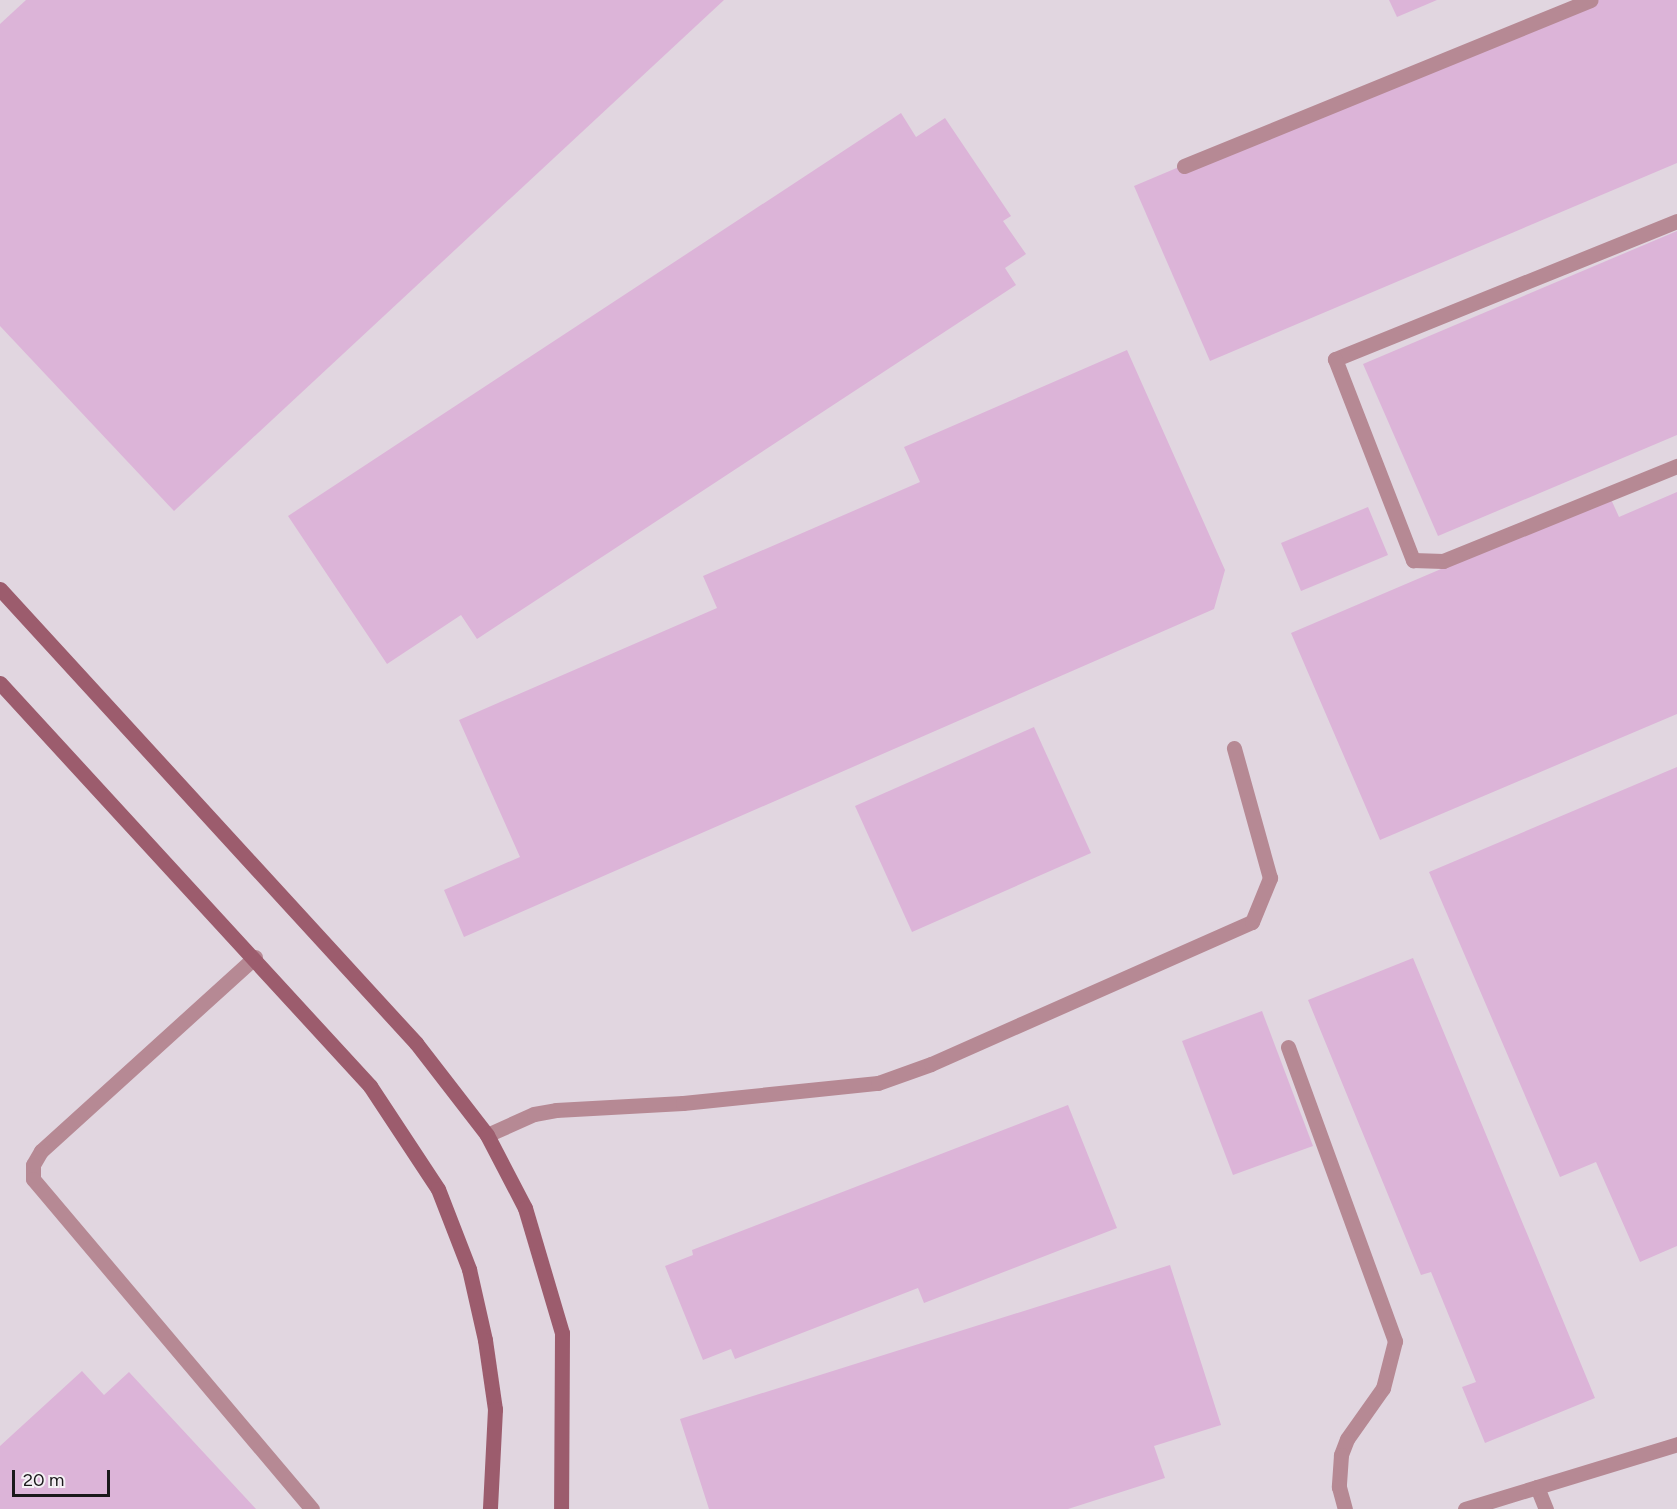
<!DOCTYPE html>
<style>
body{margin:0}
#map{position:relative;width:1677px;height:1509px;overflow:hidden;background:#e8e3e7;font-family:Figtree,sans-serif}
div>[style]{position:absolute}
.built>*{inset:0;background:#e1d6e0}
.building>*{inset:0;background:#dcb4d8}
.lane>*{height:15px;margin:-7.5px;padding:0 7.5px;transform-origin:7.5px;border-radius:7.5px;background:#b68994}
.street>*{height:15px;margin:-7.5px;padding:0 7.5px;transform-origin:7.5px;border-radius:7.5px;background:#b68994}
.secondary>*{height:15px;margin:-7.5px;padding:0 7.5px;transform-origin:7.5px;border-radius:7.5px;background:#9c5c6d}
span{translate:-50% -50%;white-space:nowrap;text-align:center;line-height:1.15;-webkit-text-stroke:5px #f5f0f5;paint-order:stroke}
.scale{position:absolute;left:12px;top:1470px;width:98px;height:27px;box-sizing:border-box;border:3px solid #1a181a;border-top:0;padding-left:8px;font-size:18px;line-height:21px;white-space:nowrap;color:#1a181a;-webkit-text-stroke:4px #f5f0f5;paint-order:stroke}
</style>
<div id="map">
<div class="built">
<div style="clip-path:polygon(0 0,1677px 0,1677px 1509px,0 1509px)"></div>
</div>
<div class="building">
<div style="clip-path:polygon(26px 0,724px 0,174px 511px,0 326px,0 24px)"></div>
<div style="clip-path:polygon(1389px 0,1437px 0,1397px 17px)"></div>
<div style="clip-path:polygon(1574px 0,1677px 0,1677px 163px,1210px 361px,1134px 186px)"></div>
<div style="clip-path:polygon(901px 113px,916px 137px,945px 118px,1011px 216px,1003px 221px,1026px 254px,1005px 268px,1016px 285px,477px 639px,461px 615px,387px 664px,288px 516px)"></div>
<div style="clip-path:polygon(1677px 231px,1677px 435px,1438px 536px,1363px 364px)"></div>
<div style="clip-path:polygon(1127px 350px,1225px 570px,1214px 609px,464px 937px,444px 890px,520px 857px,459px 720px,717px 608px,703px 576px,920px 482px,904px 447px)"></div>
<div style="clip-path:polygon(1677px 492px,1677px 714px,1380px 840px,1291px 633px,1610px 497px,1619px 517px)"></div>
<div style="clip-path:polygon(1368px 507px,1388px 555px,1301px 591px,1281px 543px)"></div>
<div style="clip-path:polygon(1034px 727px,1091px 853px,912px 932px,855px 806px)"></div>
<div style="clip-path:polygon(1677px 767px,1677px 1246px,1640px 1262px,1596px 1162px,1560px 1177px,1429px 872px)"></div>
<div style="clip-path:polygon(1413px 958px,1595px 1398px,1485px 1443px,1462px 1387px,1476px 1382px,1431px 1272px,1421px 1275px,1308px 1000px)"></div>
<div style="clip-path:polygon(1262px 1011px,1313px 1146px,1233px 1175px,1182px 1041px)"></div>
<div style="clip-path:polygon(1068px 1105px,1117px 1228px,924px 1303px,918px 1288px,735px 1359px,731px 1349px,703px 1360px,665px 1266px,693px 1255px,692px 1250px)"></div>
<div style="clip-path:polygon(1170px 1265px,1221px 1425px,1154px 1446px,1165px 1478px,1068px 1509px,709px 1509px,680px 1419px)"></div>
<div style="clip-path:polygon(82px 1371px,104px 1395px,129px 1372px,256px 1509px,0 1509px,0 1446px)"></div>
</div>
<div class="lane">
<div style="left:1184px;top:166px;width:439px;rotate:-22.2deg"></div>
<div style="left:1677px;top:221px;width:369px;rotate:158deg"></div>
<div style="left:1335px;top:359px;width:216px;rotate:68.8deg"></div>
<div style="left:1413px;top:560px;width:30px;rotate:2deg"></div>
<div style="left:1443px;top:561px;width:253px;rotate:-22.1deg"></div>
<div style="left:255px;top:957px;width:289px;rotate:137.8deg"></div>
<div style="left:41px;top:1151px;width:16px;rotate:120deg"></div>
<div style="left:33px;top:1165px;width:14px;rotate:90deg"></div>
<div style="left:33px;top:1179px;width:432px;rotate:49.8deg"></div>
<div style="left:1288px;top:1047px;width:313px;rotate:70deg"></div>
<div style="left:1395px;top:1341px;width:49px;rotate:104.3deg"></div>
<div style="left:1383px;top:1388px;width:62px;rotate:125.2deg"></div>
<div style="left:1347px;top:1439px;width:17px;rotate:111deg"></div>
<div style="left:1341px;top:1455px;width:32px;rotate:94deg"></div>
<div style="left:1339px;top:1487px;width:23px;rotate:75deg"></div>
<div style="left:487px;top:1135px;width:51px;rotate:-24.1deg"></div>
<div style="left:534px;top:1114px;width:22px;rotate:-10deg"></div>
<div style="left:556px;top:1110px;width:127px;rotate:-3.2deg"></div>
<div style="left:683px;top:1103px;width:196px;rotate:-5.9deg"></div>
<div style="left:878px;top:1083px;width:56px;rotate:-19.7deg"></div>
<div style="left:931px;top:1064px;width:351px;rotate:-23.9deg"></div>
<div style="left:1252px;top:922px;width:48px;rotate:-67.8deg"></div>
<div style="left:1270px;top:878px;width:135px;rotate:-105.5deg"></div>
<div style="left:1537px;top:1487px;width:24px;rotate:68deg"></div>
</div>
<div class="street">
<div style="left:1465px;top:1509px;width:222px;rotate:-17deg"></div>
</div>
<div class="secondary">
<div style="left:0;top:589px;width:616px;rotate:47.5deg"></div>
<div style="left:416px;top:1043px;width:116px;rotate:52.3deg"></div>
<div style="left:487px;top:1135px;width:82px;rotate:62.5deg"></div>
<div style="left:525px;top:1208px;width:130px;rotate:73.5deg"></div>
<div style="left:562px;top:1333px;width:176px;rotate:90.3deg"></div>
<div style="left:0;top:683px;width:547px;rotate:47.44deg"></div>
<div style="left:370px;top:1086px;width:123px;rotate:56.6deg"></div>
<div style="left:438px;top:1189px;width:86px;rotate:68.8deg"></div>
<div style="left:469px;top:1269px;width:73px;rotate:77.3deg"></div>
<div style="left:485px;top:1340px;width:70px;rotate:81.8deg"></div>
<div style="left:495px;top:1409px;width:100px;rotate:92.9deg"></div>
</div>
<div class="scale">20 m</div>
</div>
